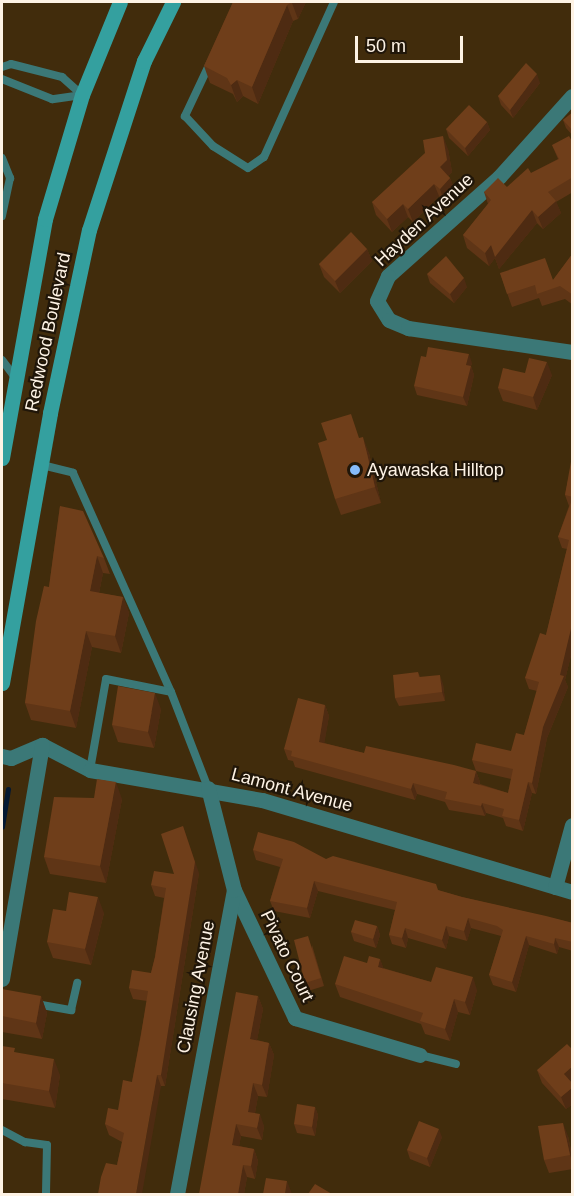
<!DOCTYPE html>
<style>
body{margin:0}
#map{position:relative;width:574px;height:1196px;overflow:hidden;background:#412c0c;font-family:Arial,sans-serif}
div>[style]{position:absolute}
.stream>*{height:4.5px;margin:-2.25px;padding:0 2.25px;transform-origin:2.25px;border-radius:2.25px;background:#041831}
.lane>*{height:8px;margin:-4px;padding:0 4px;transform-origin:4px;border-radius:4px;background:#3b7877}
.street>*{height:15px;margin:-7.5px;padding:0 7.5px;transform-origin:7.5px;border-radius:7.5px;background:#3b7877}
.secondary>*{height:15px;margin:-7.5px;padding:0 7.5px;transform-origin:7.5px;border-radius:7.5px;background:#34a09f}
.wall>*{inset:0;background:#5f3516}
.shaded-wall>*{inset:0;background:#4e2b12}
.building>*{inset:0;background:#6f3e1a}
.dots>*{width:16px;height:16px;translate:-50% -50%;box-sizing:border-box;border:3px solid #201609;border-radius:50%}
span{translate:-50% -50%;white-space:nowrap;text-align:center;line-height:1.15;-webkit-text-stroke:4.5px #201609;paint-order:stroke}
.street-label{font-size:18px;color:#fef3e5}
.poi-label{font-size:18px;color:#fef3e5}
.left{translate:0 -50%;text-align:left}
.frame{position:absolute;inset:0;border:3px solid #fef3e5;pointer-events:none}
.scale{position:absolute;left:355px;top:36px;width:108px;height:27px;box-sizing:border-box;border:3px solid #fef3e5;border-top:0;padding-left:8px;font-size:18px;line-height:21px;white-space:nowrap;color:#fef3e5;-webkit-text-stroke:4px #201609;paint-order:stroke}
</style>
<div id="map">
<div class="stream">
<div style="left:2px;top:827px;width:38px;rotate:-81deg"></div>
</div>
<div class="lane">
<div style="left:210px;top:63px;width:59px;rotate:115.3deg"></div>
<div style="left:185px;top:116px;width:41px;rotate:47deg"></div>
<div style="left:213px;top:146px;width:41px;rotate:32.2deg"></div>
<div style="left:248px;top:168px;width:19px;rotate:-35deg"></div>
<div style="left:264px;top:157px;width:170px;rotate:-65.7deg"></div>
<div style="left:2px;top:67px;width:9px;rotate:-18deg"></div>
<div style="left:11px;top:64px;width:53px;rotate:14.3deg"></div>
<div style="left:62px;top:77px;width:27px;rotate:42deg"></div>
<div style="left:82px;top:95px;width:30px;rotate:172deg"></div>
<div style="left:52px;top:99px;width:54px;rotate:-158.2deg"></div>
<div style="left:2px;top:158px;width:22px;rotate:68deg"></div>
<div style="left:10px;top:178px;width:39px;rotate:102deg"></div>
<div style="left:2px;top:360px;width:21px;rotate:53deg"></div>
<div style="left:42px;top:465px;width:32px;rotate:14deg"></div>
<div style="left:73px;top:473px;width:240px;rotate:65.9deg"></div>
<div style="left:171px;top:692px;width:103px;rotate:68.9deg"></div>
<div style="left:90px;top:770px;width:92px;rotate:-80deg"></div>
<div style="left:106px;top:679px;width:66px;rotate:11.3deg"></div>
<div style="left:36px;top:1004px;width:36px;rotate:10deg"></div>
<div style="left:71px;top:1010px;width:28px;rotate:-77deg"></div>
<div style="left:420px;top:1055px;width:37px;rotate:14deg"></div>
<div style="left:2px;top:1130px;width:26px;rotate:28deg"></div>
<div style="left:25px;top:1142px;width:22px;rotate:8deg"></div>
<div style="left:47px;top:1145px;width:49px;rotate:91.2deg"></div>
</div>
<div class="street">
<div style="left:572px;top:96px;width:109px;rotate:132deg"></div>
<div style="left:499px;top:177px;width:149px;rotate:138.3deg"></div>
<div style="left:388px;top:276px;width:27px;rotate:114deg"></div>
<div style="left:377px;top:301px;width:22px;rotate:58deg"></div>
<div style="left:389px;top:320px;width:21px;rotate:23deg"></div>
<div style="left:408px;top:328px;width:166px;rotate:8.3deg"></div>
<div style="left:2px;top:756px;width:9px;rotate:13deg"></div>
<div style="left:11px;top:758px;width:34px;rotate:-23deg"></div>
<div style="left:42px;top:745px;width:54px;rotate:27.5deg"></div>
<div style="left:90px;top:770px;width:175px;rotate:9.9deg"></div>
<div style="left:262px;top:800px;width:323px;rotate:16.5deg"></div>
<div style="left:555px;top:887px;width:64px;rotate:-74.7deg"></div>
<div style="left:234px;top:890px;width:142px;rotate:64.5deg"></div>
<div style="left:295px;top:1018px;width:130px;rotate:16.5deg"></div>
<div style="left:2px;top:979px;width:237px;rotate:-80.3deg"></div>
<div style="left:177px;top:1194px;width:309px;rotate:-79.4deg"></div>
<div style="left:234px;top:890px;width:105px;rotate:-104.3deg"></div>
</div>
<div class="secondary">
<div style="left:2px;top:458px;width:243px;rotate:-79.8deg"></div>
<div style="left:45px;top:219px;width:129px;rotate:-73.4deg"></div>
<div style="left:82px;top:95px;width:100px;rotate:-67.8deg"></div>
<div style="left:2px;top:683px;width:274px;rotate:-79.9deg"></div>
<div style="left:50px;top:413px;width:187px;rotate:-78deg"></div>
<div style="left:89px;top:230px;width:178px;rotate:-72deg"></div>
<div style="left:144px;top:61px;width:66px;rotate:-63.8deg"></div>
</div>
<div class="wall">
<div style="clip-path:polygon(233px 2px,306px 2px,298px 19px,293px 21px,258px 104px,243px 96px,237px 102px,233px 94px,210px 83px,204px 66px)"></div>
<div style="clip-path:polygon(540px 83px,513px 118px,501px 105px,498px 96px)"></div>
<div style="clip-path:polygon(573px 112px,573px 136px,566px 128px,563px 120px)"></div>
<div style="clip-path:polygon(487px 122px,490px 130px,468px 156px,449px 138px,446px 129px)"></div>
<div style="clip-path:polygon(573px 143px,573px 192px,556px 202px,561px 213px,543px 229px,537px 223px,499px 269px,495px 258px,489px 266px,467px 248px,463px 235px,488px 204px,484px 192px,507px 187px,531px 173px,558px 159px,552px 145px)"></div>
<div style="clip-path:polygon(448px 149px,452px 172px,448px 176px,450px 178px,455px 191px,444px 202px,439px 196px,413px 222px,408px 217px,392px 232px,376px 215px,372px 202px)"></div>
<div style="clip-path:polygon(367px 249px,372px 261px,340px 293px,324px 277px,319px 264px)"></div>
<div style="clip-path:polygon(573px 253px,573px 305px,565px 299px,542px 306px,539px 298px,512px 307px,500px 273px,553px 280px)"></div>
<div style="clip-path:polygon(427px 274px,467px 287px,454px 303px,430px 283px)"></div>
<div style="clip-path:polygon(472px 363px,471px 366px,474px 375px,467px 406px,417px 395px,414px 386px)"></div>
<div style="clip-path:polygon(525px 373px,552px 375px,537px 410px,503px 401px,498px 388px)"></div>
<div style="clip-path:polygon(359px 438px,369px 453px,381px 503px,341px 515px,335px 499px)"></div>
<div style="clip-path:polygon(573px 456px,573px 647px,565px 680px,568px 687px,547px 738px,536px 794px,532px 793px,523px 831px,506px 826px,503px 818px,486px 813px,485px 816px,449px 810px,445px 802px,417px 794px,415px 800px,295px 767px,293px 761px,288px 760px,284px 749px,325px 705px,329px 716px,324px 743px,364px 753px,476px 771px,480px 782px,480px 784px,508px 793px,511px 779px,476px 771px,472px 760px,511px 751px,524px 735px,537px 691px,529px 689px,525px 678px,546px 635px,567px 549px,562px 548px,558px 537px,569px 506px,565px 495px)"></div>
<div style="clip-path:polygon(60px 506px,104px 558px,110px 574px,103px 573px,99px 593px,123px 597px,129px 613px,121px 653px,92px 647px,76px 728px,31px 720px,25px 703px,49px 587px)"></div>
<div style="clip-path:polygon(418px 672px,420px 677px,443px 684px,445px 701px,399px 706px,395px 698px)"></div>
<div style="clip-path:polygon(161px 709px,154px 748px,118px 742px,112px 725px)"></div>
<div style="clip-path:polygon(94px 798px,122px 799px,106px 883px,50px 874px,44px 857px)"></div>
<div style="clip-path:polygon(253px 850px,326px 859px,462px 897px,573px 923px,573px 951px,559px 947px,557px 954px,529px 945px,516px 992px,493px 985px,489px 975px,501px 936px,471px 928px,467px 941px,449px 936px,446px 949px,408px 938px,406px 948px,392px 944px,389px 935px,395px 910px,318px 891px,310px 918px,274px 911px,270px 901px,280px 867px,256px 860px)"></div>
<div style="clip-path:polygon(199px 873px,165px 1086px,161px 1086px,117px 1165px,122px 1142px,109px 1135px,105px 1124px,118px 1110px,132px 1082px,147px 1001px,133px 999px,129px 988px,151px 973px,155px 957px,164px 898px,155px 896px,151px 885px)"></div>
<div style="clip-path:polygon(66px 911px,104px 913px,91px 965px,53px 958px,47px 942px)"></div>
<div style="clip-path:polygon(377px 926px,380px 935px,376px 948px,354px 941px,351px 932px)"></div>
<div style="clip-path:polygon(312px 945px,324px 986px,308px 991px,305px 983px)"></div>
<div style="clip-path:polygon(380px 959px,383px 968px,431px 982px,477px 990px,470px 1015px,458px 1012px,450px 1041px,425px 1034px,421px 1024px,340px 997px,335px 984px,367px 963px)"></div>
<div style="clip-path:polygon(41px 996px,47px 1013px,42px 1039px,2px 1032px,2px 1016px)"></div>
<div style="clip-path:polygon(258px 996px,263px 1009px,257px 1040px,269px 1043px,274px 1055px,267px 1097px,258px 1096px,255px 1113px,264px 1126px,262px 1140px,241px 1136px,239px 1146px,254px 1149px,258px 1161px,255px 1179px,247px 1177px,244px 1194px,199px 1194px)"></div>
<div style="clip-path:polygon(2px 1046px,60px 1075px,55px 1108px,2px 1099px)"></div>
<div style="clip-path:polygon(537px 1070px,572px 1084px,573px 1104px,566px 1109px,542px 1083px)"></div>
<div style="clip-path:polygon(315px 1107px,318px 1115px,315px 1136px,297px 1133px,294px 1124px)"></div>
<div style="clip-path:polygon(568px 1136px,573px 1159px,573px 1169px,549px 1173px,544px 1160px)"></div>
<div style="clip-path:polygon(442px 1137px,430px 1167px,410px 1159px,407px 1150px)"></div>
</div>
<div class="shaded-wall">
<div style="clip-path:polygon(292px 2px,306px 2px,298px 19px,292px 3px)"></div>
<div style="clip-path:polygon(287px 5px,293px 21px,258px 104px,252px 87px)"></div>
<div style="clip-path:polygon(537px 74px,540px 83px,513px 118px,510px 110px)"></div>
<div style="clip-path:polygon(237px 80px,243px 96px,237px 102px,231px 85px)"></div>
<div style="clip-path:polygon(487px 122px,490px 130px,468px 156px,465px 148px)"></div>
<div style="clip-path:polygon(443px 136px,448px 149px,452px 172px,444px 180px,440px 167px)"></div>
<div style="clip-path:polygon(450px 178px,455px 191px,444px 202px,440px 189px)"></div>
<div style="clip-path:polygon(434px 184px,439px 196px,413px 222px,408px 209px)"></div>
<div style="clip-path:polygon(556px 201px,561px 213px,543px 229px,538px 217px)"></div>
<div style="clip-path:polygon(403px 204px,408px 217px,392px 232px,387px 219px)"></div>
<div style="clip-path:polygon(532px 210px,537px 223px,499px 269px,495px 258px,489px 266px,485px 253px,491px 245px)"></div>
<div style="clip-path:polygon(367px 249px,372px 261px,340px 293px,335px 281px)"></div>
<div style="clip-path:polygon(464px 278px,467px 287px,454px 303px,450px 294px)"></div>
<div style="clip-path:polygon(469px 354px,472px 363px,471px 366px,474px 375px,467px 406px,463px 397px,466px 365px)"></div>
<div style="clip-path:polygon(547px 362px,552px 375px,537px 410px,533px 397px)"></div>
<div style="clip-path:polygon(363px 437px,369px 453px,381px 503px,375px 487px)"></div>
<div style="clip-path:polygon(97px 556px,103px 573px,96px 608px,90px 591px)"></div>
<div style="clip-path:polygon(123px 597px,129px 613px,121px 653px,115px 636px)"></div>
<div style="clip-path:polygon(573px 620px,573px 647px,565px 680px,568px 687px,547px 738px,536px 794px,532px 783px,543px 727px,563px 660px)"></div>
<div style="clip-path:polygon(86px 631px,92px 647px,76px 728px,70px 711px)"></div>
<div style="clip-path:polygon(440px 675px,443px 684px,445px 701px,442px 692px)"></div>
<div style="clip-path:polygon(155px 693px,161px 709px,154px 748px,148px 732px)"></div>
<div style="clip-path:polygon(325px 705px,329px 716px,323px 752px,319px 742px)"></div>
<div style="clip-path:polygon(476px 771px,480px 782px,477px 793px,473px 783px)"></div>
<div style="clip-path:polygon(116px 782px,122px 799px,106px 883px,100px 866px)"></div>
<div style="clip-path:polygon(528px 782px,532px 793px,523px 831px,519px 820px)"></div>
<div style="clip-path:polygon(413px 783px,417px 794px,415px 800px,411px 789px)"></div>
<div style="clip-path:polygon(482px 803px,486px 813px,485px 816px,481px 806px)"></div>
<div style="clip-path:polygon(183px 826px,199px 873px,165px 1086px,161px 1075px)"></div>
<div style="clip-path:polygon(314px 881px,318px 891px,310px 918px,307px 908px)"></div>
<div style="clip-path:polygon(98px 897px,104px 913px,91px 965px,85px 949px)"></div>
<div style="clip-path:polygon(468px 918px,471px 928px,467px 941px,464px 931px)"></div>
<div style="clip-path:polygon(377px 926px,380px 935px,376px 948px,373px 939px)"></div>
<div style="clip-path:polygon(446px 926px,449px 936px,446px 949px,442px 940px)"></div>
<div style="clip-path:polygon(405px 928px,408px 938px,406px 948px,402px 938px)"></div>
<div style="clip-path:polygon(526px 936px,529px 945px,516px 992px,512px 982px)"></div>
<div style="clip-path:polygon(555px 938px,559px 947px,557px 954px,554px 944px)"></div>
<div style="clip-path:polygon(380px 959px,385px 972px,378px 967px)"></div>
<div style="clip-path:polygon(473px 977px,477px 990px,470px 1015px,465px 1002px)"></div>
<div style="clip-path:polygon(41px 996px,47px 1013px,42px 1039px,36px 1023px)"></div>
<div style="clip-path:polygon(258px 996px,263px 1009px,255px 1051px,250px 1039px)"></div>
<div style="clip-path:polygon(454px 999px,458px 1012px,450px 1041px,445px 1029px)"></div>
<div style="clip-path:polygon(269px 1043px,274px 1055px,267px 1097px,262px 1085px)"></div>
<div style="clip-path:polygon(54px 1059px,60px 1075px,55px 1108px,49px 1091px)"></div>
<div style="clip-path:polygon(573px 1066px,573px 1083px,568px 1087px,564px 1074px)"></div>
<div style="clip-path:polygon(157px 1075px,161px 1086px,142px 1194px,136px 1194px)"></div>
<div style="clip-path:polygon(253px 1083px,258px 1096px,253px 1124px,248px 1112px)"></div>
<div style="clip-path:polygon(573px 1087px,573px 1104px,566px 1109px,561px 1097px)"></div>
<div style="clip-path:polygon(315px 1107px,318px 1115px,315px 1136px,312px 1127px)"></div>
<div style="clip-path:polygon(260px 1114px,264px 1126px,262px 1140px,257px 1128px)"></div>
<div style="clip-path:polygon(563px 1123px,568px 1136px,573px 1163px,570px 1155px)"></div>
<div style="clip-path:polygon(236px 1124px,241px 1136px,237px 1158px,232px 1145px)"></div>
<div style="clip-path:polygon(439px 1129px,442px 1137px,430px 1167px,427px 1158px)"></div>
<div style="clip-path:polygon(254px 1149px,258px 1161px,255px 1179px,251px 1166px)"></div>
<div style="clip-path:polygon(243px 1165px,247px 1177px,244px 1194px,238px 1194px)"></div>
<div style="clip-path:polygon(287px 1181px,292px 1194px,285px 1194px)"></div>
</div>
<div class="building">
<div style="clip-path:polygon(233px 2px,292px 2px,287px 5px,252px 87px,237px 80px,231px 85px,227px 78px,204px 66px)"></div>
<div style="clip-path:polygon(526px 63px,537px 74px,510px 110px,498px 96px)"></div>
<div style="clip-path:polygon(469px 105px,487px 122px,465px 148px,446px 129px)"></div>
<div style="clip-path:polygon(573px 112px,573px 131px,563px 120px)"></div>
<div style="clip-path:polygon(443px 136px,447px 160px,440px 167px,450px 178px,440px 189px,434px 184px,408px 209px,403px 204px,387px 219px,372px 202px,425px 153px,423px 140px)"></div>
<div style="clip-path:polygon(569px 136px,573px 143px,573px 177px,548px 192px,556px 201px,538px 217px,532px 210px,495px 257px,491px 245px,485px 253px,463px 235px,491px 200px,484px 192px,498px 178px,507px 187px,528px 168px,531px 173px,559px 159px,552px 145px)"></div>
<div style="clip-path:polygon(351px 232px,367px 249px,335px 281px,319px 264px)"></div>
<div style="clip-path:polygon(573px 253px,573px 295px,560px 286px,537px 294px,535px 285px,507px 294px,500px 273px,545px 258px,553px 280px)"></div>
<div style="clip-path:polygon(446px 256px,464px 278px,450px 294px,427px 274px)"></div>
<div style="clip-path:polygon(428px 347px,469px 354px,466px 365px,471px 366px,463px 397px,414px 386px,421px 356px,426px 357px)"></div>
<div style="clip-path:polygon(529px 358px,547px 362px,533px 397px,498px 388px,503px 368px,525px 373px)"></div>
<div style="clip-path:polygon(351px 414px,359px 438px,363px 437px,375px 487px,335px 499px,318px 443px,327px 440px,321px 423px)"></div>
<div style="clip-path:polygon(572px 456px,573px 456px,573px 497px,565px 495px)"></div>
<div style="clip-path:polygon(573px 497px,573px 620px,560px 675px,564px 676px,543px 727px,532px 783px,528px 782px,519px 820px,502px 816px,504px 809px,482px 803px,481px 806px,445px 799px,447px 792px,413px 783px,411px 789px,291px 756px,292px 751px,284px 749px,298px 698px,325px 705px,319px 742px,364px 753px,366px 746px,454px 765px,476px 771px,473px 783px,508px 793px,513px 769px,472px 760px,476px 743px,511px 751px,516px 733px,524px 735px,539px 682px,525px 678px,540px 633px,546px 635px,569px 540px,558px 537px)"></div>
<div style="clip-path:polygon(60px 506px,83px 511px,104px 558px,97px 556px,90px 591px,123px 597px,115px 636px,86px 631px,70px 711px,25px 703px,36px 621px,44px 586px,49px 587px)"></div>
<div style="clip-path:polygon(418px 672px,419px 677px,440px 675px,442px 692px,395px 698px,393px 675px)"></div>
<div style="clip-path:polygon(118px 686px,155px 693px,148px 732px,112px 725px)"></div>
<div style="clip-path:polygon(97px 779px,116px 782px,100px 866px,44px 857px,54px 797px,94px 798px)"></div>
<div style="clip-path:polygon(183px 826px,195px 862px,161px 1075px,157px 1075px,136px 1194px,98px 1194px,101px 1177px,106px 1163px,117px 1165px,124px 1133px,105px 1124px,108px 1108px,118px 1110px,123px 1080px,132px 1082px,141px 1035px,148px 991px,129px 988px,132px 970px,151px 973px,155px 957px,166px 888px,151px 885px,154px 871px,174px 874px,161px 834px)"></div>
<div style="clip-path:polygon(258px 832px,294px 842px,326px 859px,333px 856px,436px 884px,438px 890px,462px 897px,546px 916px,573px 923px,573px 942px,555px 938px,554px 944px,526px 936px,512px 982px,489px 975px,503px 930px,497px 926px,468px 918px,464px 931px,446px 926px,442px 940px,405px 928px,402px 938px,389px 935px,397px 902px,314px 881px,307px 908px,270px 901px,283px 859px,253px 850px)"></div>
<div style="clip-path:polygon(69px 892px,98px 897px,85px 949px,47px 942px,53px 909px,66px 911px)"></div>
<div style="clip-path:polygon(355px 920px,377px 926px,373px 939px,351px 932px)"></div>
<div style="clip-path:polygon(308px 936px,321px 978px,305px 983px,294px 940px)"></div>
<div style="clip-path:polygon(344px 956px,367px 963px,369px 956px,380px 959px,378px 967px,431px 982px,436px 967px,473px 977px,465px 1002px,454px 999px,445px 1029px,420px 1021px,423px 1013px,335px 984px)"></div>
<div style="clip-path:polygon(2px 989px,41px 996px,36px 1023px,2px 1016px)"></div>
<div style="clip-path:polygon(236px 992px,258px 996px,250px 1039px,269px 1043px,262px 1085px,253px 1083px,248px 1112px,260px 1114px,257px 1128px,236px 1124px,232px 1145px,254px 1149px,251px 1166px,243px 1165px,238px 1194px,199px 1194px)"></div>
<div style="clip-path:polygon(567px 1044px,573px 1050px,573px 1066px,564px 1074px,573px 1084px,573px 1087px,561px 1097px,537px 1070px)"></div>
<div style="clip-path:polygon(2px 1046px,15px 1048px,14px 1052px,54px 1059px,49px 1091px,2px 1083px)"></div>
<div style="clip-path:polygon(297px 1104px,315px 1107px,312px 1127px,294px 1124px)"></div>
<div style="clip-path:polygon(419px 1121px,439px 1129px,427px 1158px,407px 1150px)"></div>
<div style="clip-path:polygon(563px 1123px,570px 1155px,544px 1160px,538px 1126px)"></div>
<div style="clip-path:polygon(266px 1178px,287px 1181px,285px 1194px,263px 1194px)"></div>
<div style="clip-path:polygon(315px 1184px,332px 1194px,308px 1194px)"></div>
</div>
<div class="dots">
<div style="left:355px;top:470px;background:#86bbfb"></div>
</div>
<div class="street-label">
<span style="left:424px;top:220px;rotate:-43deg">Hayden Avenue</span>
<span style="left:48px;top:332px;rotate:-78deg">Redwood Boulevard</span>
<span style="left:292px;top:790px;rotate:15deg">Lamont Avenue</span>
<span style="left:287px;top:956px;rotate:64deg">Pivato Court</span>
<span style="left:196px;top:987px;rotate:-79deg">Clausing Avenue</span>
</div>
<div class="poi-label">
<span class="left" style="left:367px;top:470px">Ayawaska Hilltop</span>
</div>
<div class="frame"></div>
<div class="scale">50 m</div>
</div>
